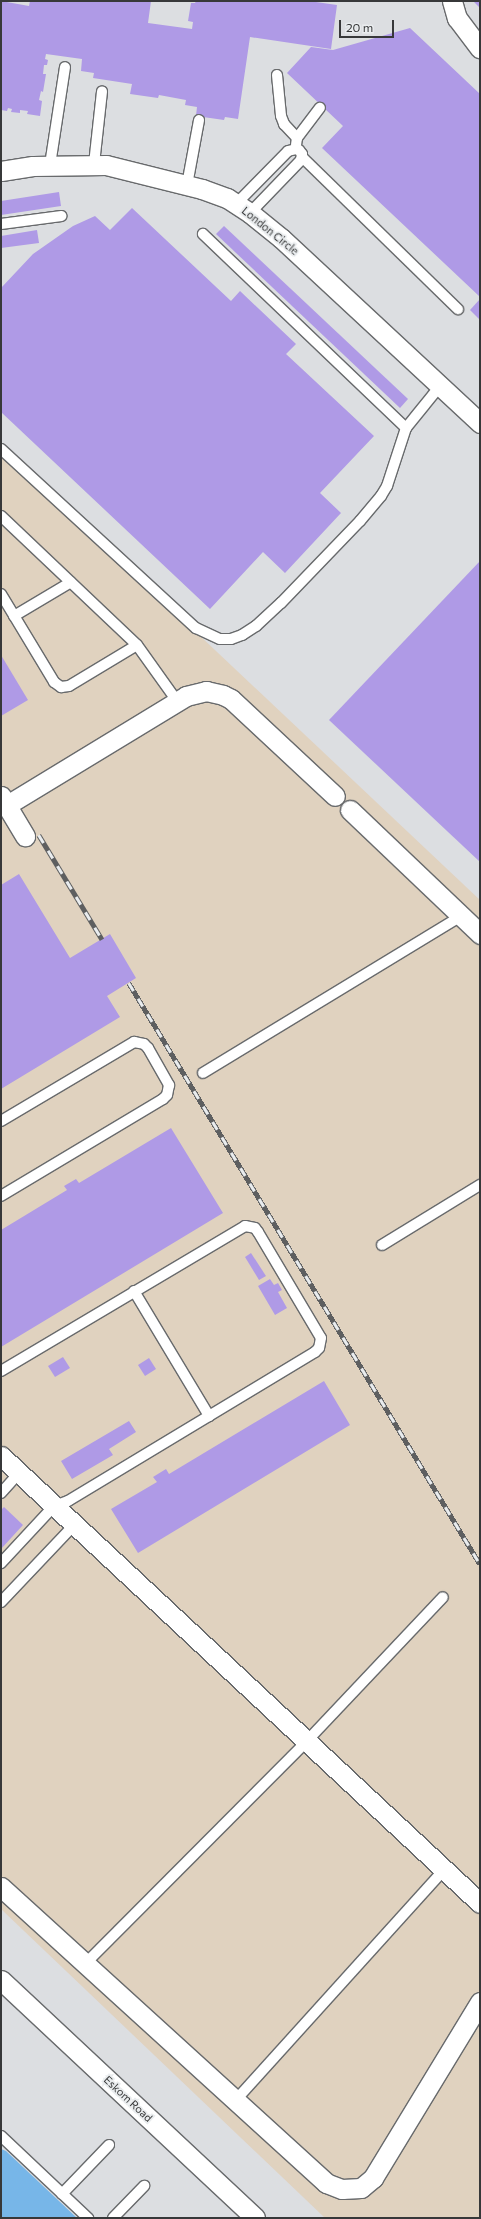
<!DOCTYPE html>
<style>
body{margin:0}
#map{position:relative;width:481px;height:2219px;overflow:hidden;background:#dcdee1;font-family:Commissioner,sans-serif}
div>[style]{position:absolute}
.industrial>*{inset:0;background:#e0d2bf}
.green>*{inset:0;background:#77b6e8}
.building>*{inset:0;background:#af9ae6}
.roads{filter:drop-shadow(1px 0 #686a6c) drop-shadow(-1px 0 #686a6c) drop-shadow(0 1px #686a6c) drop-shadow(0 -1px #686a6c)}
.service>*{height:10px;margin:-5px;padding:0 5px;transform-origin:5px;border-radius:5px;background:#fff}
.minor>*{height:19px;margin:-9.5px;padding:0 9.5px;transform-origin:9.5px;border-radius:9.5px;background:#fff}
.rail>*{height:4.5px;margin-top:-2.25px;transform-origin:0;background:repeating-linear-gradient(90deg,#e9ecee 0 9px,#5e5f60 0 18px);box-sizing:border-box;border-block:1px solid #5e5f60}
span{translate:-50% -50%;white-space:nowrap;text-align:center;line-height:1.15;-webkit-text-stroke:3.5px #e9ecee;paint-order:stroke}
.street-label{font-size:11px;color:#373839}
.frame{position:absolute;inset:0;border:2px solid #373839;pointer-events:none}
.scale{position:absolute;left:339px;top:20px;width:55px;height:18px;box-sizing:border-box;border:2px solid #373839;border-top:0;padding-left:5px;font-size:12px;line-height:14px;white-space:nowrap;color:#373839;-webkit-text-stroke:3px #e9ecee;paint-order:stroke}
</style>
<div id="map">
<div class="industrial">
<div style="clip-path:polygon(1px 448px,480px 900px,480px 2218px,325px 2218px,1px 1909px)"></div>
</div>
<div class="green">
<div style="clip-path:polygon(1px 2149px,6px 2151px,77px 2218px,1px 2218px)"></div>
</div>
<div class="building">
<div style="clip-path:polygon(1px 1px,29px 6px,30px 1px,151px 1px,148px 23px,192px 29px,193px 22px,188px 21px,191px 3px,195px 3px,196px 1px,309px 1px,337px 5px,331px 49px,250px 37px,238px 119px,225px 117px,224px 120px,196px 116px,197px 107px,185px 105px,186px 100px,159px 95px,158px 98px,130px 94px,132px 84px,93px 78px,94px 73px,81px 71px,82px 59px,46px 54px,45px 59px,48px 60px,47px 65px,44px 65px,43px 74px,46px 74px,43px 92px,41px 91px,39px 100px,42px 101px,40px 116px,27px 114px,28px 111px,20px 110px,20px 113px,11px 112px,12px 109px,8px 108px,7px 111px,1px 110px)"></div>
<div style="clip-path:polygon(473px 1px,480px 1px,480px 8px)"></div>
<div style="clip-path:polygon(410px 28px,480px 94px,479px 296px,322px 148px,343px 126px,287px 73px,311px 47px,333px 50px)"></div>
<div style="clip-path:polygon(59px 192px,61px 206px,1px 215px,1px 201px)"></div>
<div style="clip-path:polygon(132px 208px,231px 301px,240px 291px,296px 344px,286px 354px,374px 436px,320px 493px,341px 513px,285px 573px,263px 552px,210px 609px,1px 412px,1px 288px,33px 254px,73px 226px,95px 216px,110px 230px)"></div>
<div style="clip-path:polygon(224px 226px,408px 399px,400px 408px,216px 234px)"></div>
<div style="clip-path:polygon(37px 230px,39px 243px,1px 248px,1px 236px)"></div>
<div style="clip-path:polygon(480px 299px,480px 320px,470px 310px)"></div>
<div style="clip-path:polygon(480px 561px,480px 862px,329px 720px)"></div>
<div style="clip-path:polygon(1px 655px,28px 700px,1px 716px)"></div>
<div style="clip-path:polygon(19px 874px,70px 958px,110px 934px,136px 978px,107px 996px,120px 1017px,1px 1089px,1px 885px)"></div>
<div style="clip-path:polygon(171px 1128px,223px 1213px,1px 1347px,1px 1230px,67px 1190px,64px 1186px,76px 1179px,79px 1183px)"></div>
<div style="clip-path:polygon(251px 1253px,266px 1276px,259px 1280px,245px 1257px)"></div>
<div style="clip-path:polygon(270px 1279px,274px 1285px,278px 1283px,282px 1290px,278px 1292px,287px 1308px,275px 1315px,258px 1286px)"></div>
<div style="clip-path:polygon(63px 1357px,70px 1368px,55px 1377px,48px 1366px)"></div>
<div style="clip-path:polygon(149px 1358px,156px 1369px,145px 1376px,138px 1365px)"></div>
<div style="clip-path:polygon(324px 1381px,350px 1425px,138px 1553px,111px 1509px,157px 1482px,153px 1477px,166px 1469px,169px 1474px)"></div>
<div style="clip-path:polygon(129px 1421px,136px 1432px,109px 1449px,113px 1455px,72px 1479px,61px 1461px)"></div>
<div style="clip-path:polygon(4px 1507px,23px 1525px,1px 1549px,1px 1510px)"></div>
</div>
<div class="roads">
<div class="service">
<div style="left:277px;top:75px;width:41px;rotate:84.4deg"></div>
<div style="left:281px;top:116px;width:9px;rotate:69deg"></div>
<div style="left:284px;top:124px;width:19px;rotate:47deg"></div>
<div style="left:296px;top:145px;width:7px;rotate:-82deg"></div>
<div style="left:297px;top:138px;width:38px;rotate:-53deg"></div>
<div style="left:302px;top:157px;width:218px;rotate:44.3deg"></div>
<div style="left:94px;top:164px;width:73px;rotate:-83.7deg"></div>
<div style="left:50px;top:165px;width:99px;rotate:-81.3deg"></div>
<div style="left:187px;top:185px;width:66px;rotate:-79.5deg"></div>
<div style="left:236px;top:204px;width:74px;rotate:-45.5deg"></div>
<div style="left:288px;top:151px;width:8px;rotate:-14deg"></div>
<div style="left:296px;top:149px;width:3px;rotate:18deg"></div>
<div style="left:299px;top:150px;width:5px;rotate:53deg"></div>
<div style="left:302px;top:154px;width:6px;rotate:99deg"></div>
<div style="left:301px;top:160px;width:74px;rotate:133.9deg"></div>
<div style="left:1px;top:224px;width:61px;rotate:-7.6deg"></div>
<div style="left:406px;top:428px;width:54px;rotate:-51deg"></div>
<div style="left:1px;top:449px;width:265px;rotate:42.6deg"></div>
<div style="left:196px;top:628px;width:26px;rotate:25deg"></div>
<div style="left:220px;top:639px;width:11px"></div>
<div style="left:231px;top:639px;width:12px;rotate:-20deg"></div>
<div style="left:242px;top:635px;width:17px;rotate:-33deg"></div>
<div style="left:256px;top:626px;width:34px;rotate:-43deg"></div>
<div style="left:281px;top:603px;width:114px;rotate:-46.1deg"></div>
<div style="left:360px;top:521px;width:33px;rotate:-50deg"></div>
<div style="left:381px;top:496px;width:12px;rotate:-59deg"></div>
<div style="left:387px;top:486px;width:61px;rotate:-71.9deg"></div>
<div style="left:406px;top:428px;width:281px;rotate:-136.3deg"></div>
<div style="left:1px;top:516px;width:187px;rotate:43.5deg"></div>
<div style="left:137px;top:645px;width:69px;rotate:54.5deg"></div>
<div style="left:1px;top:594px;width:103px;rotate:58.9deg"></div>
<div style="left:54px;top:682px;width:9px;rotate:36deg"></div>
<div style="left:61px;top:687px;width:8px;rotate:-7deg"></div>
<div style="left:69px;top:686px;width:79px;rotate:-31.1deg"></div>
<div style="left:14px;top:616px;width:66px;rotate:-30.8deg"></div>
<div style="left:203px;top:1073px;width:302px;rotate:-31.3deg"></div>
<div style="left:1px;top:1121px;width:155px;rotate:-30.7deg"></div>
<div style="left:134px;top:1042px;width:10px;rotate:11deg"></div>
<div style="left:144px;top:1044px;width:6px;rotate:45deg"></div>
<div style="left:148px;top:1048px;width:43px;rotate:60.4deg"></div>
<div style="left:169px;top:1085px;width:10px;rotate:101deg"></div>
<div style="left:167px;top:1095px;width:6px;rotate:135deg"></div>
<div style="left:163px;top:1099px;width:189px;rotate:149.1deg"></div>
<div style="left:382px;top:1245px;width:115px;rotate:-31.5deg"></div>
<div style="left:134px;top:1291px;width:146px;rotate:59deg"></div>
<div style="left:1px;top:1371px;width:284px;rotate:-30.7deg"></div>
<div style="left:245px;top:1226px;width:10px;rotate:11deg"></div>
<div style="left:255px;top:1228px;width:5px;rotate:53deg"></div>
<div style="left:258px;top:1232px;width:123px;rotate:59.3deg"></div>
<div style="left:321px;top:1338px;width:10px;rotate:101deg"></div>
<div style="left:319px;top:1348px;width:6px;rotate:135deg"></div>
<div style="left:315px;top:1352px;width:288px;rotate:148.9deg"></div>
<div style="left:68px;top:1501px;width:15px;rotate:160deg"></div>
<div style="left:54px;top:1506px;width:78px;rotate:132.9deg"></div>
<div style="left:1px;top:1493px;width:27px;rotate:-48deg"></div>
<div style="left:1px;top:1602px;width:106px;rotate:-46.5deg"></div>
<div style="left:84px;top:1965px;width:315px;rotate:-45.1deg"></div>
<div style="left:306px;top:1742px;width:199px;rotate:-46.6deg"></div>
<div style="left:235px;top:2101px;width:312px;rotate:-47.9deg"></div>
<div style="left:1px;top:2136px;width:120px;rotate:43.3deg"></div>
<div style="left:62px;top:2194px;width:68px;rotate:-46.2deg"></div>
<div style="left:113px;top:2218px;width:45px;rotate:-45.9deg"></div>
</div>
<div class="minor">
<div style="left:452px;top:1px;width:18px;rotate:74deg"></div>
<div style="left:457px;top:18px;width:38px;rotate:53deg"></div>
<div style="left:1px;top:171px;width:32px;rotate:-9deg"></div>
<div style="left:33px;top:166px;width:73px;rotate:-0.8deg"></div>
<div style="left:106px;top:165px;width:99px;rotate:14deg"></div>
<div style="left:202px;top:189px;width:27px;rotate:20deg"></div>
<div style="left:227px;top:198px;width:27px;rotate:33deg"></div>
<div style="left:250px;top:213px;width:40px;rotate:39deg"></div>
<div style="left:281px;top:238px;width:272px;rotate:42.9deg"></div>
<div style="left:1px;top:796px;width:47px;rotate:59deg"></div>
<div style="left:7px;top:805px;width:210px;rotate:-31.3deg"></div>
<div style="left:186px;top:696px;width:21px;rotate:-14deg"></div>
<div style="left:206px;top:691px;width:17px;rotate:13deg"></div>
<div style="left:223px;top:695px;width:9px;rotate:27deg"></div>
<div style="left:231px;top:699px;width:142px;rotate:43deg"></div>
<div style="left:350px;top:810px;width:180px;rotate:43.6deg"></div>
<div style="left:1px;top:1456px;width:655px;rotate:43.02deg"></div>
<div style="left:1px;top:1887px;width:440px;rotate:42.3deg"></div>
<div style="left:326px;top:2183px;width:17px;rotate:21deg"></div>
<div style="left:342px;top:2189px;width:19px;rotate:-3deg"></div>
<div style="left:361px;top:2188px;width:16px;rotate:-40deg"></div>
<div style="left:373px;top:2178px;width:206px;rotate:-58.7deg"></div>
<div style="left:1px;top:1980px;width:348px;rotate:43.1deg"></div>
</div>
</div>
<div class="rail">
<div style="left:39px;top:835px;width:122px;rotate:58.8deg"></div>
<div style="left:129px;top:983px;width:679px;rotate:58.86deg"></div>
</div>
<div class="street-label">
<span style="left:270px;top:231px;rotate:39deg">London Circle</span>
<span style="left:128px;top:2099px;rotate:43deg">Eskom Road</span>
</div>
<div class="frame"></div>
<div class="scale">20 m</div>
</div>
